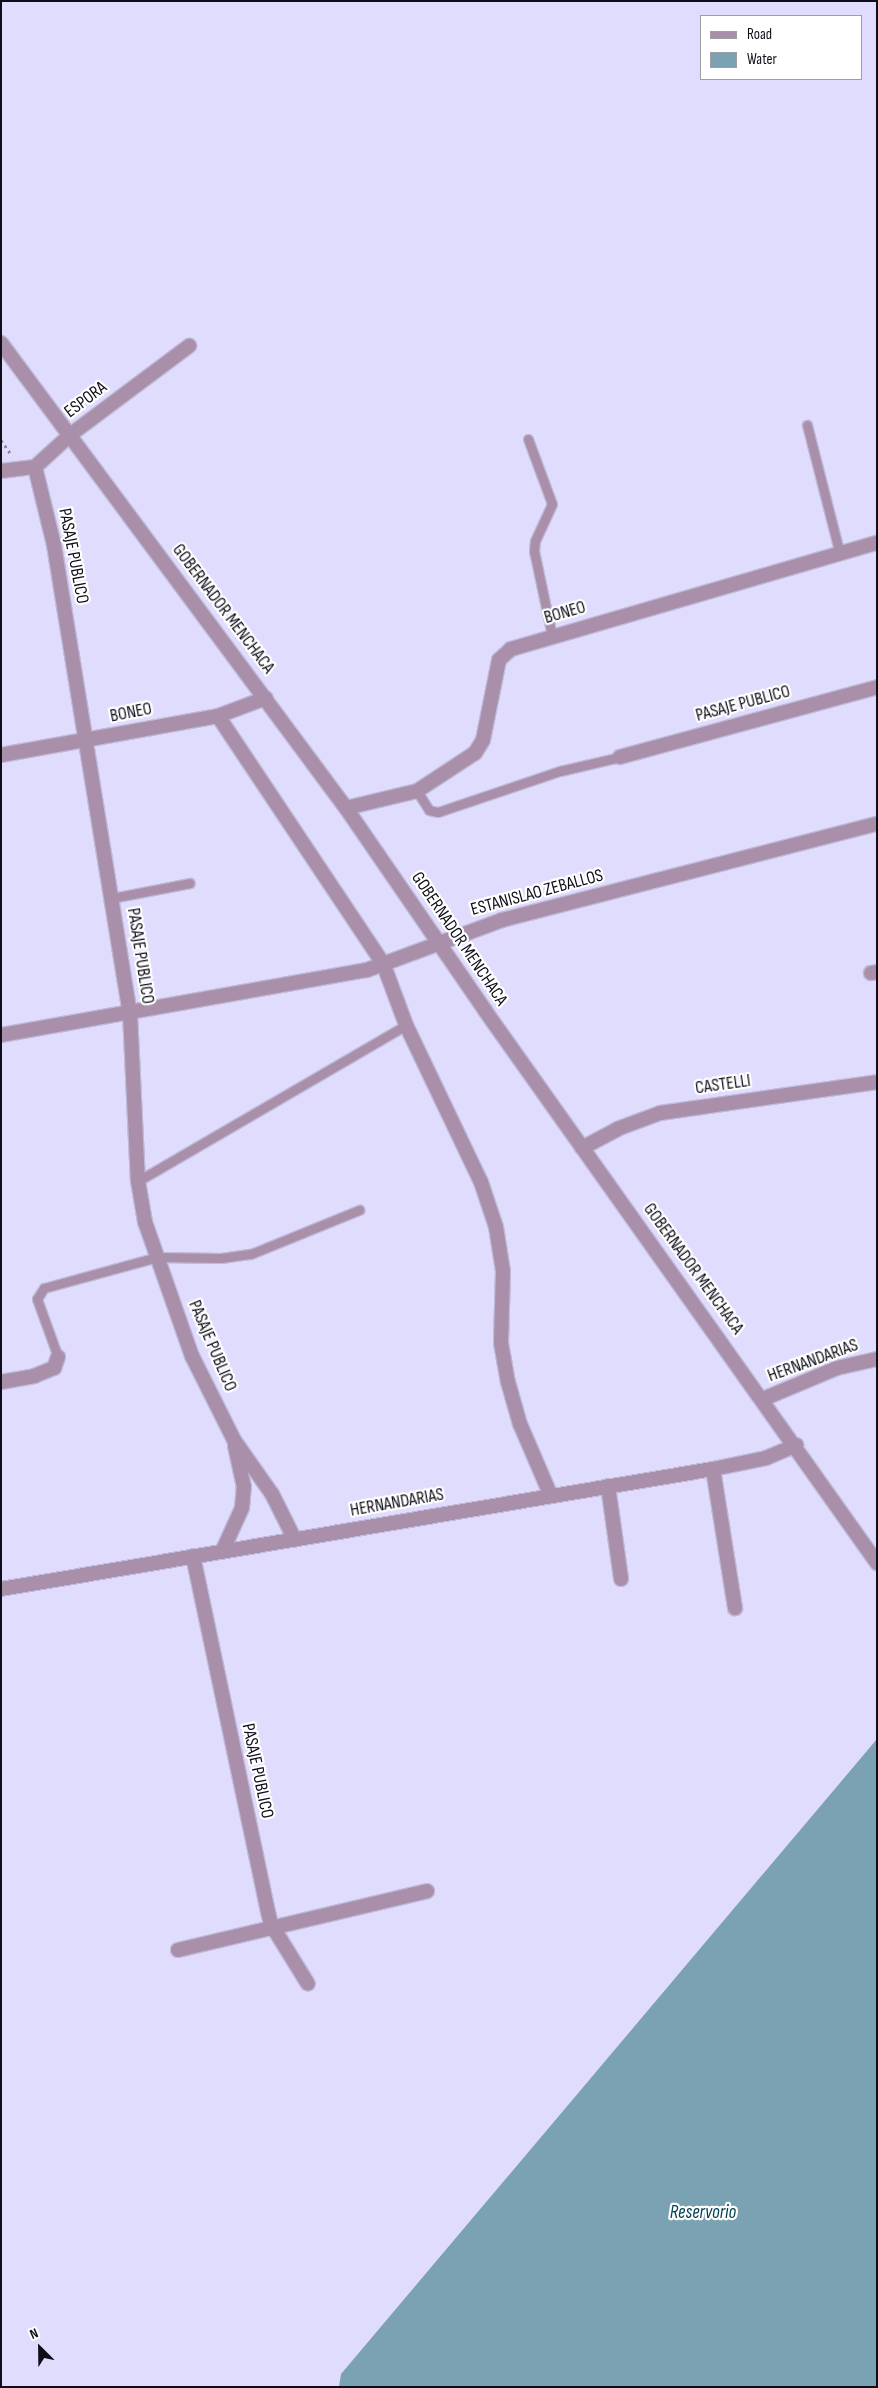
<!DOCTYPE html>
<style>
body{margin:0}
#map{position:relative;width:878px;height:2388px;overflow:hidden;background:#e0dcfd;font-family:"Sofia Sans Condensed",sans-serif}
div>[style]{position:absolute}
.water>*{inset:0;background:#7aa2b2}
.path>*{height:3px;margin-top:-1.5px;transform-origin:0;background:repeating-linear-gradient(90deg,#8c89a1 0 2.5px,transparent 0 6.5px)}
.roads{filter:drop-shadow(1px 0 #bfbbd8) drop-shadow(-1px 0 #bfbbd8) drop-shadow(0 1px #bfbbd8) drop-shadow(0 -1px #bfbbd8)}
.service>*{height:9px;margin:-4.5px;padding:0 4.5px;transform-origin:4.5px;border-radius:4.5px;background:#aa8fab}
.minor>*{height:14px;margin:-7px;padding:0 7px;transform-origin:7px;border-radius:7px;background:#aa8fab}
span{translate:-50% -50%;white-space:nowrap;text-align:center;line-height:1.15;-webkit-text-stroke:4.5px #fff;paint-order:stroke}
.street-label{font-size:18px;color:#0f0d18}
.water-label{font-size:19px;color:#003e50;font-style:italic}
.frame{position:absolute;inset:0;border:2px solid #0f0d18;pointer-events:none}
.legend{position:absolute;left:700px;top:15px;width:162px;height:65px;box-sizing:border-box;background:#fff;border:1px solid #9f9ea3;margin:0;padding:6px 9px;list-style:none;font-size:15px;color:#0f0d18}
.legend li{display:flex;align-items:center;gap:10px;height:25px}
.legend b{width:25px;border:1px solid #9f9ea3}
.north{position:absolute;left:15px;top:2323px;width:50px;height:50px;-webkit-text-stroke:4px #fff;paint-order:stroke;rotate:337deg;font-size:14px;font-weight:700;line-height:20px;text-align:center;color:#0f0d18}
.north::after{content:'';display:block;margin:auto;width:18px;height:22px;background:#0f0d18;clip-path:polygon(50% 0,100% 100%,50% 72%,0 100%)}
</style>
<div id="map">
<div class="water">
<div style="clip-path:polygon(877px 1739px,877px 2387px,339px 2387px,341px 2374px)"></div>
</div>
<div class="path">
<div style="left:1px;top:440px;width:19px;rotate:55deg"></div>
</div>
<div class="roads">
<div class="service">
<div style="left:807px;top:425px;width:133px;rotate:75.7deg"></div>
<div style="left:528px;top:439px;width:69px;rotate:69.7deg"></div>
<div style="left:552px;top:504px;width:41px;rotate:114.7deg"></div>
<div style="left:535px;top:541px;width:10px;rotate:96deg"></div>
<div style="left:534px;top:551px;width:87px;rotate:78deg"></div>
<div style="left:417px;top:791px;width:22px;rotate:58deg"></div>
<div style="left:429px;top:810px;width:9px;rotate:13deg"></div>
<div style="left:438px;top:812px;width:129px;rotate:-18.6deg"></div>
<div style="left:560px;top:771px;width:62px;rotate:-13.1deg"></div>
<div style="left:112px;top:898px;width:79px;rotate:-10.9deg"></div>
<div style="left:138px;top:1181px;width:310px;rotate:-30.2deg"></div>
<div style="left:58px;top:1357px;width:62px;rotate:-109.9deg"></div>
<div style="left:37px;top:1299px;width:13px;rotate:-58deg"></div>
<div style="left:44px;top:1288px;width:117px;rotate:-15.3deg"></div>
<div style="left:157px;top:1257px;width:64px;rotate:0.9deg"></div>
<div style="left:221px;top:1258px;width:30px;rotate:-8deg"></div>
<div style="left:251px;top:1254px;width:117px;rotate:-22.2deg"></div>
</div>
<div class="minor">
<div style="left:1px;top:343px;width:579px;rotate:53.43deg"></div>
<div style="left:346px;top:808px;width:247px;rotate:55.5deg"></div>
<div style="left:486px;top:1012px;width:676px;rotate:54.64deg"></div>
<div style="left:35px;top:467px;width:80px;rotate:76.3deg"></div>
<div style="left:54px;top:545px;width:474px;rotate:80.8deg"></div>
<div style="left:130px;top:1013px;width:168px;rotate:87.3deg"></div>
<div style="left:138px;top:1181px;width:42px;rotate:80.3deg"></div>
<div style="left:145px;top:1222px;width:142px;rotate:70.7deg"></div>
<div style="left:192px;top:1356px;width:94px;rotate:63.4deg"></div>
<div style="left:234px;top:1440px;width:66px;rotate:54.9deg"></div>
<div style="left:272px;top:1494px;width:51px;rotate:63.4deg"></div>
<div style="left:1px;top:471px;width:34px;rotate:-7deg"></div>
<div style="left:35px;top:467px;width:47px;rotate:-42.4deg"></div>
<div style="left:70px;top:435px;width:149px;rotate:-36.8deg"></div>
<div style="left:218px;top:716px;width:297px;rotate:56.3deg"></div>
<div style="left:383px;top:963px;width:66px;rotate:69.6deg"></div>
<div style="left:406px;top:1025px;width:174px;rotate:64.5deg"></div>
<div style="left:481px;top:1182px;width:47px;rotate:71.6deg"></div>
<div style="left:496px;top:1227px;width:45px;rotate:81deg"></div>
<div style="left:503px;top:1271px;width:72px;rotate:91.6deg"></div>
<div style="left:501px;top:1343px;width:40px;rotate:80deg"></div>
<div style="left:508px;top:1382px;width:44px;rotate:74.1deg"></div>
<div style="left:520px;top:1424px;width:78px;rotate:66.7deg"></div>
<div style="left:1px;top:755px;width:220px;rotate:-10.2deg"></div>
<div style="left:218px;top:716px;width:51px;rotate:-20.6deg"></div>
<div style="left:620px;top:757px;width:266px;rotate:-15.2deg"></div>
<div style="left:346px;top:808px;width:73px;rotate:-13.5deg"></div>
<div style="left:417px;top:791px;width:69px;rotate:-33.2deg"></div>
<div style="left:475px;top:753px;width:15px;rotate:-58deg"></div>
<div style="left:483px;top:740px;width:82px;rotate:-78.7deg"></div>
<div style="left:499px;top:660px;width:16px;rotate:-43deg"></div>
<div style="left:511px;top:649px;width:381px;rotate:-16.2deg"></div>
<div style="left:871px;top:973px;width:6px;rotate:-9deg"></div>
<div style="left:1px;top:1035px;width:372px;rotate:-10.1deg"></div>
<div style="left:367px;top:970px;width:144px;rotate:-20.3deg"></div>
<div style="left:502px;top:920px;width:387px;rotate:-14.4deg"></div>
<div style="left:582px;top:1148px;width:40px;rotate:-28deg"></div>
<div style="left:617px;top:1129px;width:46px;rotate:-20.4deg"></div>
<div style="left:660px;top:1113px;width:219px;rotate:-8.1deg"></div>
<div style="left:1px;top:1382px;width:34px;rotate:-10deg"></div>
<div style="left:34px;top:1376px;width:22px;rotate:-22deg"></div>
<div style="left:54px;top:1368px;width:12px;rotate:-70deg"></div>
<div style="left:763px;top:1399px;width:80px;rotate:-22.7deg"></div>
<div style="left:837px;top:1368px;width:41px;rotate:-12.7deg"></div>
<div style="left:713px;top:1469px;width:141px;rotate:81deg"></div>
<div style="left:608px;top:1486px;width:94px;rotate:82deg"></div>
<div style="left:222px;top:1552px;width:48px;rotate:-65.6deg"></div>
<div style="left:242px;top:1508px;width:21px;rotate:-85deg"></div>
<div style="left:244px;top:1487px;width:42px;rotate:-102.4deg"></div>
<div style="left:193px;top:1556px;width:364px;rotate:78.1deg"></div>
<div style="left:268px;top:1912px;width:12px;rotate:76deg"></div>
<div style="left:271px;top:1924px;width:70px;rotate:58.3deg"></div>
<div style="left:1px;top:1589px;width:722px;rotate:-9.57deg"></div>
<div style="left:713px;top:1469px;width:54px;rotate:-11.7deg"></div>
<div style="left:766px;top:1458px;width:33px;rotate:-23deg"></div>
<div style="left:178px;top:1950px;width:256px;rotate:-13.3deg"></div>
</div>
</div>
<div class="street-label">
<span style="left:86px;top:400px;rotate:-37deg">ESPORA</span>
<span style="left:73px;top:556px;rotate:79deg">PASAJE PUBLICO</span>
<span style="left:223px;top:609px;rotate:53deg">GOBERNADOR MENCHACA</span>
<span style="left:565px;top:613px;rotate:-16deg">BONEO</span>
<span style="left:743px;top:704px;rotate:-15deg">PASAJE PUBLICO</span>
<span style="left:131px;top:713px;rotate:-11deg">BONEO</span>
<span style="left:537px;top:893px;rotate:-15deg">ESTANISLAO ZEBALLOS</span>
<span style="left:459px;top:939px;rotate:56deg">GOBERNADOR MENCHACA</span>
<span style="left:140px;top:956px;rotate:81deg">PASAJE PUBLICO</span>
<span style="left:723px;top:1085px;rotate:-8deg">CASTELLI</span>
<span style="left:693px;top:1269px;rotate:54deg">GOBERNADOR MENCHACA</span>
<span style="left:212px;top:1346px;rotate:67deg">PASAJE PUBLICO</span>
<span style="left:813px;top:1361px;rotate:-20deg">HERNANDARIAS</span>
<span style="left:397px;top:1503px;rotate:-10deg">HERNANDARIAS</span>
<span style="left:257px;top:1771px;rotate:78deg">PASAJE PUBLICO</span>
</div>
<div class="water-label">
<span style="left:703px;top:2213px">Reservorio</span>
</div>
<div class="frame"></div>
<ul class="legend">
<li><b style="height:6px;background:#aa8fab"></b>Road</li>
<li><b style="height:14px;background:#7aa2b2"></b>Water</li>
</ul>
<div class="north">N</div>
</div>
